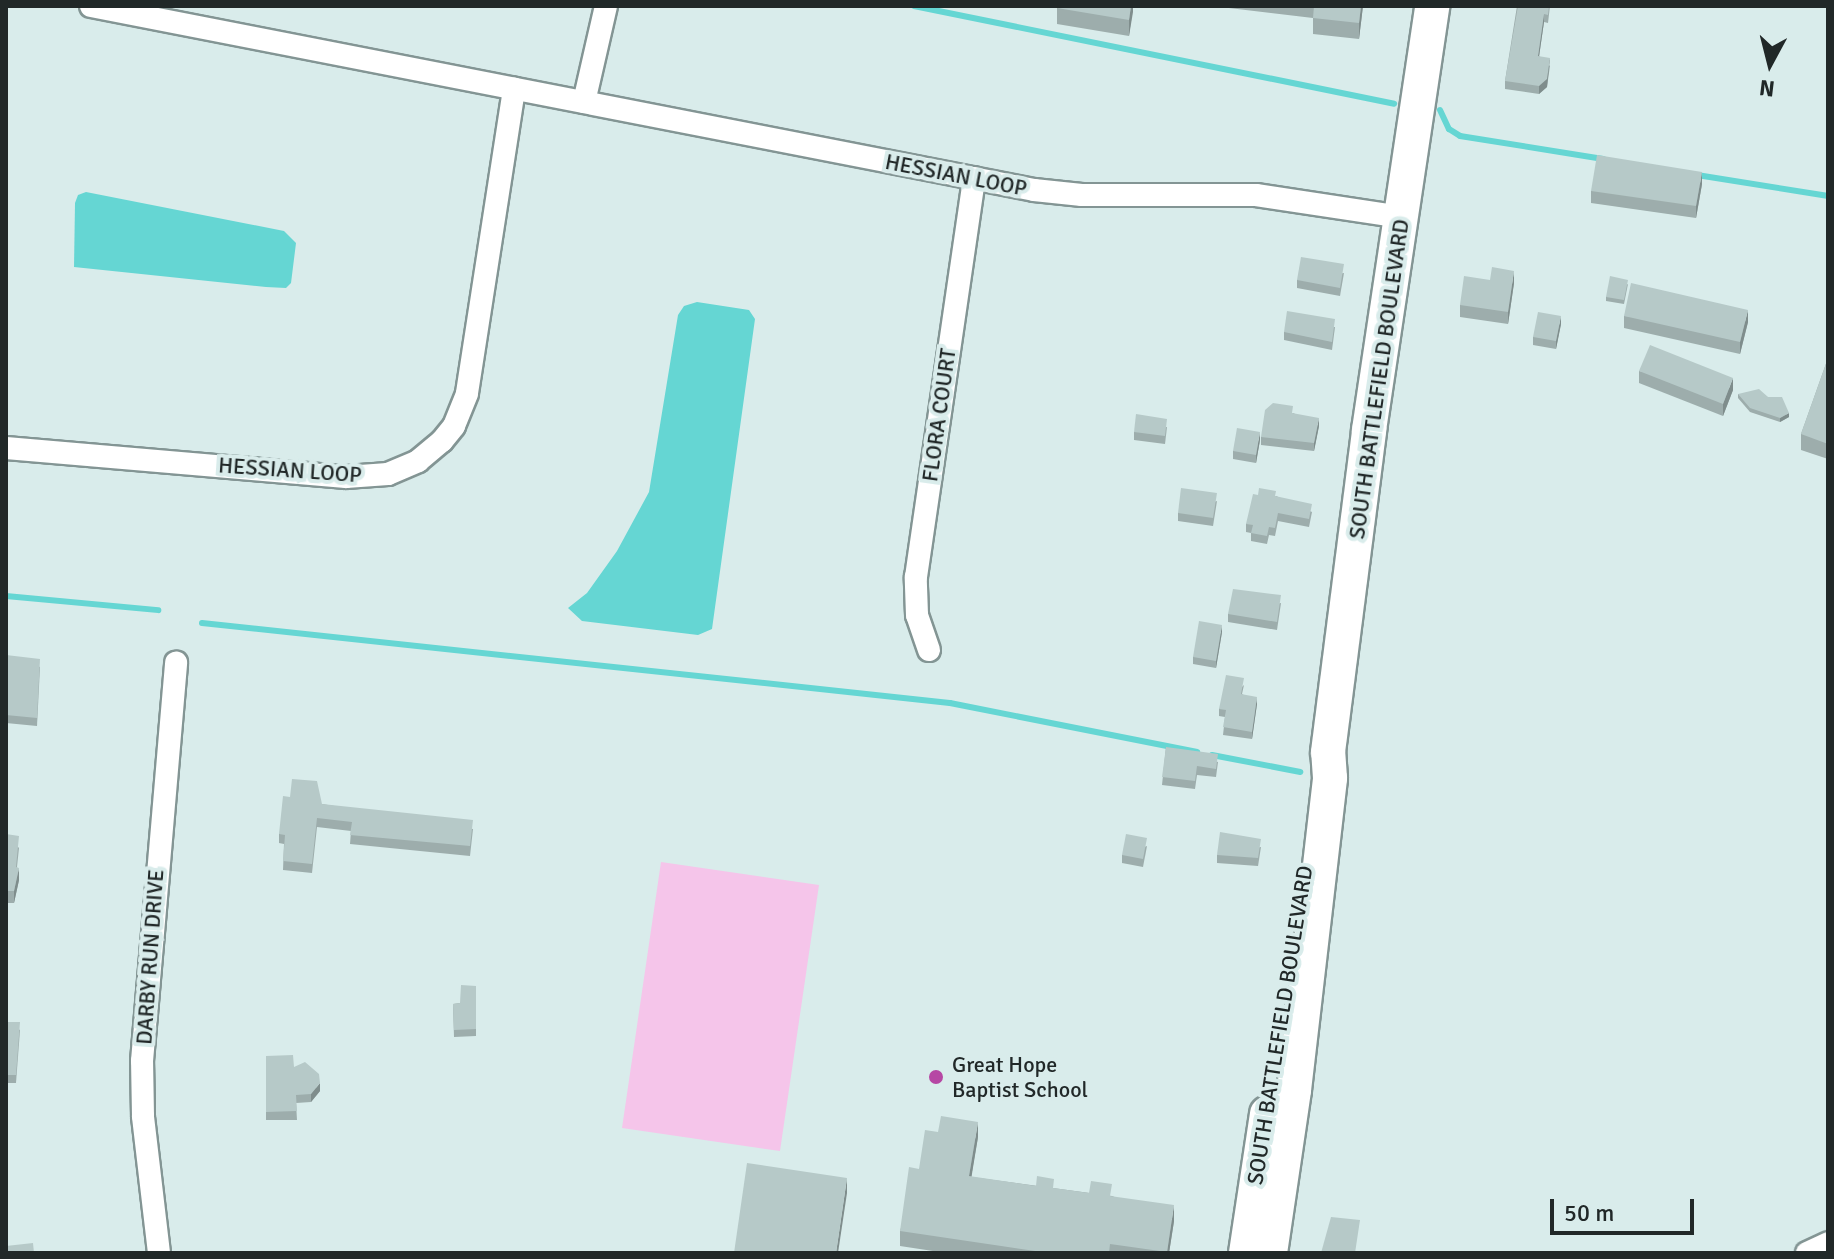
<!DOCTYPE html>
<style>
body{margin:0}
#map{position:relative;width:1834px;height:1259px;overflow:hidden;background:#d9eceb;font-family:Signika,sans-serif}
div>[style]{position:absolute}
.green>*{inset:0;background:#f5c5ea}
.water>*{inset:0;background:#65d6d3}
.stream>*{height:6px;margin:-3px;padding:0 3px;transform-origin:3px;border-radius:3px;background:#65d6d3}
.roads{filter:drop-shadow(2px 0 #839594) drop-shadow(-2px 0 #839594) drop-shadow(0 2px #839594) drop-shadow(0 -2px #839594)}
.minor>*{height:22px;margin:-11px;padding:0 11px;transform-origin:11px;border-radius:11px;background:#fff}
.primary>*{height:34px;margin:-17px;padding:0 17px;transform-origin:17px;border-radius:17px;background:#fff}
.wall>*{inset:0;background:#9dadac}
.shaded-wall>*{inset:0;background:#7f8d8c}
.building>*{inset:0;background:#b6c9c8}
.dots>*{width:22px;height:22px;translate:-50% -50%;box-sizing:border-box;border:4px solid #d9eceb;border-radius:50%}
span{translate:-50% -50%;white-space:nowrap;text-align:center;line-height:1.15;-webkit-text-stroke:8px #d9eceb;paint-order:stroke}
.street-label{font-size:22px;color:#212828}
.poi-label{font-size:22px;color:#212828}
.left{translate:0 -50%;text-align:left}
.frame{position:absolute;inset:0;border:8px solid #212828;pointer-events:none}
.north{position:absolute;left:1730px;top:24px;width:80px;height:80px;-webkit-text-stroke:6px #d9eceb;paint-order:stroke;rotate:187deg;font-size:22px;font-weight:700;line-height:32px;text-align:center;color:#212828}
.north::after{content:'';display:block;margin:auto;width:28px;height:36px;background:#212828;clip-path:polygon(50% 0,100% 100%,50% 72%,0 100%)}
.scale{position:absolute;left:1550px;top:1199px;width:144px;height:36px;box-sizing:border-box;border:4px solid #212828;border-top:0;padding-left:10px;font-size:24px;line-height:28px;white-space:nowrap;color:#212828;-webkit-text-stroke:6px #d9eceb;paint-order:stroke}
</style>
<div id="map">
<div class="green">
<div style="clip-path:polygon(661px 862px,819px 885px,780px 1151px,622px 1128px)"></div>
</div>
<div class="water">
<div style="clip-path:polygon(86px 192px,284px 231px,296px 243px,291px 283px,286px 288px,266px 287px,74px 267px,75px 203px,78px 195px)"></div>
<div style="clip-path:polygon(697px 302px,749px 310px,755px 319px,712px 629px,698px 635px,582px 621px,568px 608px,587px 593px,617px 551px,649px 492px,678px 315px,684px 306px)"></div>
</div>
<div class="stream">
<div style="left:914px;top:6px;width:490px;rotate:11.5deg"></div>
<div style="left:1440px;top:110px;width:21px;rotate:65deg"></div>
<div style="left:1449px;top:129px;width:13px;rotate:32deg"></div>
<div style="left:1460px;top:136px;width:145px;rotate:9.1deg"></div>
<div style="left:1697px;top:175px;width:133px;rotate:9.1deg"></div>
<div style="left:6px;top:596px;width:153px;rotate:5.3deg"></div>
<div style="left:202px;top:623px;width:752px;rotate:6.1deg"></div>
<div style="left:950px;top:703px;width:252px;rotate:11.2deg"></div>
<div style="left:1212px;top:755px;width:90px;rotate:10.9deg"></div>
</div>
<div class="roads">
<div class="minor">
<div style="left:91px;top:6px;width:961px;rotate:11.04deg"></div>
<div style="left:1034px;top:190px;width:48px;rotate:5.9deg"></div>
<div style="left:1082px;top:195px;width:174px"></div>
<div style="left:1256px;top:195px;width:148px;rotate:8.6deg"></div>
<div style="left:584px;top:102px;width:98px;rotate:-77.1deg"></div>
<div style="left:6px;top:448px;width:341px;rotate:4.9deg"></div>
<div style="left:346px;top:477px;width:42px;rotate:-4.1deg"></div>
<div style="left:388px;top:474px;width:33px;rotate:-23deg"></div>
<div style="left:418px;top:461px;width:31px;rotate:-40deg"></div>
<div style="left:442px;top:441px;width:19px;rotate:-51deg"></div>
<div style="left:454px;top:426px;width:35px;rotate:-68deg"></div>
<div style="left:467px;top:393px;width:308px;rotate:-81.2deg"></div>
<div style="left:929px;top:650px;width:37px;rotate:-109deg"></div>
<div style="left:917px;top:615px;width:38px;rotate:-92deg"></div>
<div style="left:916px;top:577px;width:403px;rotate:-81.7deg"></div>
<div style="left:159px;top:1253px;width:138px;rotate:-96.7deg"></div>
<div style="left:143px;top:1116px;width:55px;rotate:-91deg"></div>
<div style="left:142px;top:1061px;width:400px;rotate:-85.1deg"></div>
<div style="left:1807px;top:1253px;width:23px;rotate:-25deg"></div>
</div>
<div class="primary">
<div style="left:1246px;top:1253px;width:141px;rotate:-81.4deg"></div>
<div style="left:1270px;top:1253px;width:165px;rotate:-81.6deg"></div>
<div style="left:1294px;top:1090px;width:314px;rotate:-83.4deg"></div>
<div style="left:1330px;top:778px;width:26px;rotate:-94deg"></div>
<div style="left:1328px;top:752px;width:325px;rotate:-82.7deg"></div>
<div style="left:1369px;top:430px;width:429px;rotate:-81.5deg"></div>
</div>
</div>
<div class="wall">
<div style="clip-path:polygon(1057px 6px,1133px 6px,1129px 36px,1057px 24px)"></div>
<div style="clip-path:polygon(1212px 6px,1363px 6px,1359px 39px,1313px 34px,1313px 18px)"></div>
<div style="clip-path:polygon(1517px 6px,1550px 6px,1548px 23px,1544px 22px,1539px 56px,1550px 66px,1547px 87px,1539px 94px,1505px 89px,1505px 81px)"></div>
<div style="clip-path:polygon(1702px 184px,1696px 218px,1591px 203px,1591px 191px)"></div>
<div style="clip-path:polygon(1344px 273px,1340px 296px,1297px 288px,1297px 280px)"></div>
<div style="clip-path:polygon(1514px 283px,1508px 324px,1460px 317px,1460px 305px)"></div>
<div style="clip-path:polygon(1628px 284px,1624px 304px,1606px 301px,1606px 297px)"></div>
<div style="clip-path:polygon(1624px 316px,1748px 322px,1740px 354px,1624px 328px)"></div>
<div style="clip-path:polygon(1561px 324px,1556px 349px,1533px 345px,1533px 337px)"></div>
<div style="clip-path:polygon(1335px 327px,1332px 350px,1284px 340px,1284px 332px)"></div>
<div style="clip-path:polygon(1828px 358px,1828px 459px,1801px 450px,1801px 434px)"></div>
<div style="clip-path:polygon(1639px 371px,1733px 390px,1723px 416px,1639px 383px)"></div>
<div style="clip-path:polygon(1738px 394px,1768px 397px,1789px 417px,1780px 422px,1750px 412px,1738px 398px)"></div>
<div style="clip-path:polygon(1293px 413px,1319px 426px,1314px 451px,1261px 445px,1261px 437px)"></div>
<div style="clip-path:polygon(1167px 427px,1165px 444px,1134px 440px,1134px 432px)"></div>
<div style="clip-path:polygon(1260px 440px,1256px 463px,1233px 459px,1233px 451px)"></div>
<div style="clip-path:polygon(1276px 496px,1312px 512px,1309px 527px,1278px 521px,1275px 536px,1269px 535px,1267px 544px,1251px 541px,1251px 533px,1246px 532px,1246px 524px)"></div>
<div style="clip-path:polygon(1217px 501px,1213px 526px,1178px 521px,1178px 513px)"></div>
<div style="clip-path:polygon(1281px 603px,1277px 630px,1228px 622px,1228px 614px)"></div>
<div style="clip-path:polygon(1222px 632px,1216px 668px,1193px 664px,1193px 657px)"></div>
<div style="clip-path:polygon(6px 655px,40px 667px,37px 726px,6px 723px)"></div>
<div style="clip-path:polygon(1244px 685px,1242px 694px,1257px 704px,1252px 739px,1223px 735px,1225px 717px,1219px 716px,1219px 709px)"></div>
<div style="clip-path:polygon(1166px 747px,1218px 762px,1216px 777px,1197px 775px,1195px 789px,1162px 785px)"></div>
<div style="clip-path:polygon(322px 804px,473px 829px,470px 856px,350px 844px,351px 831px,317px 827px,312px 873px,283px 870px,284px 844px,279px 843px,279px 834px)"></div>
<div style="clip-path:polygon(6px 834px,19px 848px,17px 867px,19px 880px,14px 903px,6px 903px)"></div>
<div style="clip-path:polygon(1147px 846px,1143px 867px,1122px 863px,1122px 855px)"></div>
<div style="clip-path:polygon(1261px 847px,1258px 866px,1217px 863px,1217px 855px)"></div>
<div style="clip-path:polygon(476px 986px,476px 1036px,454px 1037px,453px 1004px,460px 1003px)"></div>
<div style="clip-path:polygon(6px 1022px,20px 1030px,16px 1083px,6px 1083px)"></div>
<div style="clip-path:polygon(266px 1056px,294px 1067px,320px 1091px,311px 1102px,296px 1103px,297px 1120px,266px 1120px)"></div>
<div style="clip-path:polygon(978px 1137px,971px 1177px,1112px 1196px,1174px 1221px,1169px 1253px,946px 1253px,900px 1246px,900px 1231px,919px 1169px)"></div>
</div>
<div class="shaded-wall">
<div style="clip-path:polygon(1131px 6px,1133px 6px,1133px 12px,1129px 36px,1129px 20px)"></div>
<div style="clip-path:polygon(1361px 6px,1363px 6px,1359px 39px,1359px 23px)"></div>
<div style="clip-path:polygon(1544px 14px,1544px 22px,1538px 64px,1538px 56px)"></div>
<div style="clip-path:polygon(1550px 58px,1547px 87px,1539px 94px,1539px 86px)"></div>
<div style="clip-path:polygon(1702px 172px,1702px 184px,1696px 218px,1696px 206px)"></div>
<div style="clip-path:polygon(1514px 271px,1514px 283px,1508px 324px,1508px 312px)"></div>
<div style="clip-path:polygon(1748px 310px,1748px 322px,1740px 354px,1740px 342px)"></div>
<div style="clip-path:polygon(1561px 316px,1561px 324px,1556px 349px,1556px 341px)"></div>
<div style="clip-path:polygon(1733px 378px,1733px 390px,1723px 416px,1723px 404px)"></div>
<div style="clip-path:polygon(1789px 413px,1789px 417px,1780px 422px,1780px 418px)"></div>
<div style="clip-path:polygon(1319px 418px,1319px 426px,1314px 451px,1314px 443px)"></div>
<div style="clip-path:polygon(1260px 432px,1260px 440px,1256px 463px,1256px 455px)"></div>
<div style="clip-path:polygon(1222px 625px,1222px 632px,1216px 668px,1216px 661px)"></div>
<div style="clip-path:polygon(1257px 697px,1257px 704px,1252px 739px,1252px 732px)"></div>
<div style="clip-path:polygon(19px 868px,19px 880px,14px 903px,14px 891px)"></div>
<div style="clip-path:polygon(320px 1083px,320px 1091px,311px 1102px,311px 1094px)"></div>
<div style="clip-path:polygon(978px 1122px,978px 1137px,969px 1192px,969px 1176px)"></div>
<div style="clip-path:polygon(847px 1178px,847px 1193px,838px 1253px,836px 1253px)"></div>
<div style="clip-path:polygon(1174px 1205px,1174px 1221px,1169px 1253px,1167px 1253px)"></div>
</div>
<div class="building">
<div style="clip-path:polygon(1057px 6px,1131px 6px,1129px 20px,1057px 8px)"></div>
<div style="clip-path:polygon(1314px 6px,1361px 6px,1359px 23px,1313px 18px)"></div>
<div style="clip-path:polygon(1518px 6px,1549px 6px,1548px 15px,1544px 14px,1538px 56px,1550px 58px,1547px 79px,1539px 86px,1505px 81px)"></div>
<div style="clip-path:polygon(1597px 155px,1702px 172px,1696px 206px,1591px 191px)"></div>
<div style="clip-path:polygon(1301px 257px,1344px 264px,1340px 288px,1297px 280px)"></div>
<div style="clip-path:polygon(1492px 267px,1514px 271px,1508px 312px,1460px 305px,1464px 276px,1490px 280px)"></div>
<div style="clip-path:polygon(1610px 276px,1628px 280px,1624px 300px,1606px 297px)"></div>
<div style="clip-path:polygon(1631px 283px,1748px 310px,1740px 342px,1624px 316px)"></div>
<div style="clip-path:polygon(1287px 311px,1335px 319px,1332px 342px,1284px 332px)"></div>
<div style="clip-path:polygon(1538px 312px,1561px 316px,1556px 341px,1533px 337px)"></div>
<div style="clip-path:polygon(1650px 345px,1733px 378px,1723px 404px,1639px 371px)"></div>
<div style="clip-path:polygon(1828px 358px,1828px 444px,1801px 434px)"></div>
<div style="clip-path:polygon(1759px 389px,1768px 397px,1782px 397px,1789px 413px,1780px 418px,1750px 408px,1738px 394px)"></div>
<div style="clip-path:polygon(1273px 403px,1293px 406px,1292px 413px,1319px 418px,1314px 443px,1261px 437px,1265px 410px)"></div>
<div style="clip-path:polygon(1136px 414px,1167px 419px,1165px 436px,1134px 432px)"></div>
<div style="clip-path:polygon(1237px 428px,1260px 432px,1256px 455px,1233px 451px)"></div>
<div style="clip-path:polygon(1181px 488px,1217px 493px,1213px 518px,1178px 513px)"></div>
<div style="clip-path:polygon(1259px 488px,1276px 491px,1275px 496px,1312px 504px,1309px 519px,1278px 513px,1275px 528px,1269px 527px,1267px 536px,1251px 533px,1253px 525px,1246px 524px,1253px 494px,1258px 495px)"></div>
<div style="clip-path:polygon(1233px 589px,1281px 595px,1277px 622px,1228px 614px)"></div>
<div style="clip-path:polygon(1199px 621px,1222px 625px,1216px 661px,1193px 657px)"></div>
<div style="clip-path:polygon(6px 655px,40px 659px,37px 718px,6px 715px)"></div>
<div style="clip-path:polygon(1226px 675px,1244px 678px,1241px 694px,1257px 697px,1252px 732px,1223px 727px,1226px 710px,1219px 709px)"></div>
<div style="clip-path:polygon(1166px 747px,1218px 754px,1216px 769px,1197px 766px,1195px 781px,1162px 777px)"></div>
<div style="clip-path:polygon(292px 779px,317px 781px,322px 804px,473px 820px,470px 846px,350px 835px,352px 822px,317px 818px,312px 864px,283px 861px,285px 835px,279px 834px,283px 796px,290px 797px)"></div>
<div style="clip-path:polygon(1220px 832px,1261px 839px,1258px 858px,1217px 855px)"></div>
<div style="clip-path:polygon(6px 834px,19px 836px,16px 867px,19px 868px,14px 891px,6px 891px)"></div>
<div style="clip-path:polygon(1126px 834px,1147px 838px,1143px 859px,1122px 855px)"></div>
<div style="clip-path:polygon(461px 985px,476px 986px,476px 1029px,454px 1030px,453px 1004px,460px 1003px)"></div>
<div style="clip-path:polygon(6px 1022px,20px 1022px,16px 1075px,6px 1075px)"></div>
<div style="clip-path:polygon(293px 1055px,294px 1067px,305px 1062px,319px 1074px,320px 1083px,311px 1094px,296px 1095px,297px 1111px,266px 1112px,266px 1056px)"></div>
<div style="clip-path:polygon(941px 1116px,978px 1122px,969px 1176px,1036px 1186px,1037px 1176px,1054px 1179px,1053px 1188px,1089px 1193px,1091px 1181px,1112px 1184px,1110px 1196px,1174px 1205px,1167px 1252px,1110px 1244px,1109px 1253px,1049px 1253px,900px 1231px,909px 1167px,919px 1169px,925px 1130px,938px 1132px)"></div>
<div style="clip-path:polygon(747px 1163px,847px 1178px,836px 1253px,734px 1253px)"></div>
<div style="clip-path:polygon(1331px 1217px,1360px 1220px,1355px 1253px,1321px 1253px)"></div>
<div style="clip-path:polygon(33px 1243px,34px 1253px,6px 1253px,6px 1246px)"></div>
</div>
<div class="dots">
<div style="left:936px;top:1077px;background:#b647a4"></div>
</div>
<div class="street-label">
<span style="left:956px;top:175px;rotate:11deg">HESSIAN LOOP</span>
<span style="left:1379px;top:379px;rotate:-82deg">SOUTH BATTLEFIELD BOULEVARD</span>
<span style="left:939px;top:415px;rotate:-82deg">FLORA COURT</span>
<span style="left:290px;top:470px;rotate:4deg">HESSIAN LOOP</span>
<span style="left:150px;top:957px;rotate:-86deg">DARBY RUN DRIVE</span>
<span style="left:1280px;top:1025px;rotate:-81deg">SOUTH BATTLEFIELD BOULEVARD</span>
</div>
<div class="poi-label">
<span class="left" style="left:952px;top:1077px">Great Hope<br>Baptist School</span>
</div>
<div class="frame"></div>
<div class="north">N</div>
<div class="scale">50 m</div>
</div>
